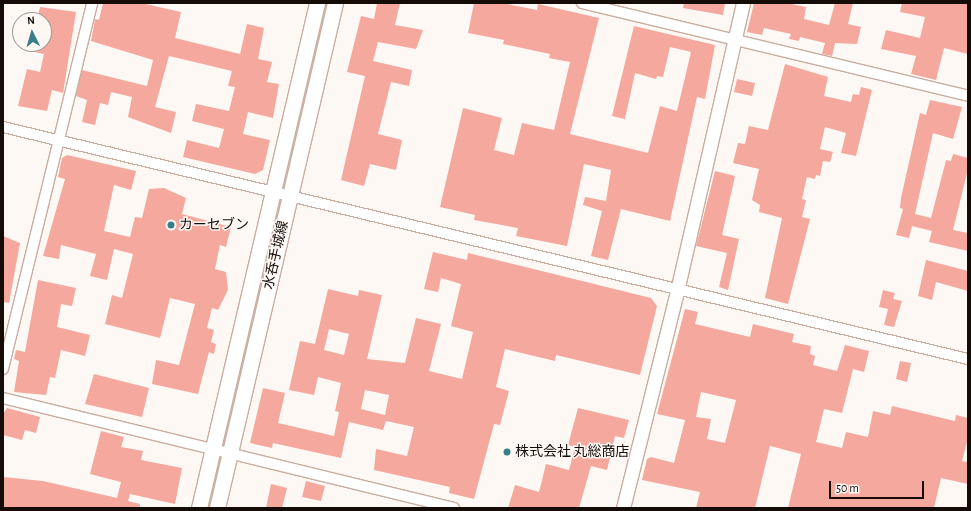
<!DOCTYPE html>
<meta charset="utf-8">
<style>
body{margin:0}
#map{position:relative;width:971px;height:511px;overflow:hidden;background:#fef8f5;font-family:"Alegreya Sans","Noto Sans JP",sans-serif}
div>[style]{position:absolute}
.building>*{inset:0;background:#f5a89e}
.roads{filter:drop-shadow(1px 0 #c9ad9f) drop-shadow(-1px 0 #c9ad9f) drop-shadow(0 1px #c9ad9f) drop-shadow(0 -1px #c9ad9f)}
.minor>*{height:10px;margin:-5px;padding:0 5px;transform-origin:5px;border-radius:5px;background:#fff}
.tertiary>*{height:13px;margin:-6.5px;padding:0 6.5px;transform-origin:6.5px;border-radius:6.5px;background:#fff}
.secondary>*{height:15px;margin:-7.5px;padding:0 7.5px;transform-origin:7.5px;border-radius:7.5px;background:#fff}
.dots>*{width:11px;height:11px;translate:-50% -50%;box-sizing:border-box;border:2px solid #fef8f5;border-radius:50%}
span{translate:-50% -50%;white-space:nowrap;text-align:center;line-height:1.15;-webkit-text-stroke:3px #fef8f5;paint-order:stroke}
.poi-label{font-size:14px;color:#160c07}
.left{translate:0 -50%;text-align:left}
.street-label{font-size:14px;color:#160c07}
.frame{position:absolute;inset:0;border:4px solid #160c07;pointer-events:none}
.north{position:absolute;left:12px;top:12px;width:40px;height:40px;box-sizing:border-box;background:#fef8f5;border:1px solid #a19a96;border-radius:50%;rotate:355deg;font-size:11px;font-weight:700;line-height:16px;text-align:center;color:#160c07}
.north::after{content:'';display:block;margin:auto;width:14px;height:18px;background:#397f8a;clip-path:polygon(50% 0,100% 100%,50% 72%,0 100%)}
.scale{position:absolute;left:829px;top:481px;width:95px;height:18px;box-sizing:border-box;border:2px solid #160c07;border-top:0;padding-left:5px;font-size:12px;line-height:14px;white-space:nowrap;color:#160c07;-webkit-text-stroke:3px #fef8f5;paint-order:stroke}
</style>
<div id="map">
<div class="building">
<div style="clip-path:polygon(103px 3px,141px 3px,181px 12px,175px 38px,240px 54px,247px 24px,264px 28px,258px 59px,272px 62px,267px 82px,279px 84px,273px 118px,248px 112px,243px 134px,270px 140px,263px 170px,255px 174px,183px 157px,187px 140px,219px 148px,224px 129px,192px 121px,196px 104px,229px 111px,235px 87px,228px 86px,232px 71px,169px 56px,155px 107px,176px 112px,171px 133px,128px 117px,132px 97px,111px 92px,108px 105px,100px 103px,95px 125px,82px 122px,87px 100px,76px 96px,82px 70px,147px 86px,153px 60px,91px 41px,95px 19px,99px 20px)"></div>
<div style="clip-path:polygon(377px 3px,400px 3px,395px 25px,423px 30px,416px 49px,378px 42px,373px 61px,412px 70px,409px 86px,391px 82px,378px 134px,402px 140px,396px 170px,370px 164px,364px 186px,341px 180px,365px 76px,347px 72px,361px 16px,374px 19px)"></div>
<div style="clip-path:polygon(474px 3px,502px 3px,537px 10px,538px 4px,599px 18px,570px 134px,648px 153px,660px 106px,677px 111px,691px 52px,670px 47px,663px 77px,657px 76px,656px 79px,635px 73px,625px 119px,612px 116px,634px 26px,715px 45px,705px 99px,697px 97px,670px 221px,621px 209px,608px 260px,591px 256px,602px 211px,583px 205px,585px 197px,606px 201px,611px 170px,584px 164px,567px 246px,516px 236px,518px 228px,474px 220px,475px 215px,440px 207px,463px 108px,502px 118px,494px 150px,514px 155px,522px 123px,554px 130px,570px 62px,549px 58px,550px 54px,503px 44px,504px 40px,468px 33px)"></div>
<div style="clip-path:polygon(684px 3px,725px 3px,723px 15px,683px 8px)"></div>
<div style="clip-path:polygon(754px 3px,787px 3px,806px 7px,804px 19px,829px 25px,835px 3px,853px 3px,848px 24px,861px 27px,857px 44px,835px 43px,832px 56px,822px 54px,825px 43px,800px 37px,799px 41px,789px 39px,791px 34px,764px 28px,762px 35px,747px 32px)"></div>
<div style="clip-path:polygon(902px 3px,968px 3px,968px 54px,944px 48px,936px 80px,911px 74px,916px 56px,881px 49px,886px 30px,920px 38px,925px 17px,900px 12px)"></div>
<div style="clip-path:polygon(40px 7px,76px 12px,63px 93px,52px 90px,47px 111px,18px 106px,27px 69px,40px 72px,44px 54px,21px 49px,21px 44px,44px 44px,44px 20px,37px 20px)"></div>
<div style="clip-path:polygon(785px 64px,828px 77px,824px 96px,851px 102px,853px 94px,859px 95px,861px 87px,872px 90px,856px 156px,841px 153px,846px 133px,825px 127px,820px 149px,833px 152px,830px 162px,823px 161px,820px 176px,816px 175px,815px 179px,807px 177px,802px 199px,806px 200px,802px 217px,810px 219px,788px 304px,765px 298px,782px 218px,759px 212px,760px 205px,752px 200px,759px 169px,733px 163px,738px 143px,745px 144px,749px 126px,768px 130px)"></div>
<div style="clip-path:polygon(737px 79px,755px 83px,752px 96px,734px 92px)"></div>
<div style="clip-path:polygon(930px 100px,962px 107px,953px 139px,933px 133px,915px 214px,931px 218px,946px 160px,951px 161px,953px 154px,968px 158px,968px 169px,953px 230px,968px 233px,968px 251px,929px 242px,932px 231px,912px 226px,909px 238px,896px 235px,903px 209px,900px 208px,901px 198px,918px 122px,920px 113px,926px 115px)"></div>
<div style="clip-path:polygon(67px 155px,136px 171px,131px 190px,114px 185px,104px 231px,130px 237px,135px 217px,142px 218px,149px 189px,164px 188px,186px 198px,182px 214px,231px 227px,226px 247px,220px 245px,215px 269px,226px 272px,228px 290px,218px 310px,212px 308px,207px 328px,214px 330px,211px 342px,216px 344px,214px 354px,209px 352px,198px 394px,152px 384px,156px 360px,179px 365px,195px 304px,170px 298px,160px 338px,105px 324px,112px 295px,122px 298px,133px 254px,114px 249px,107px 280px,90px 276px,96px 254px,61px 245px,59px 259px,43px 256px,65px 179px,58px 177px,62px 158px)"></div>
<div style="clip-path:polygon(715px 171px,735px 176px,722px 235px,739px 239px,728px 290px,719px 287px,727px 253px,696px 246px)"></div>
<div style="clip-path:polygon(3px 236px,20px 243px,9px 303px,3px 302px)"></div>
<div style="clip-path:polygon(evenodd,433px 252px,467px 260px,468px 253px,651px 298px,657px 306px,640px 375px,556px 355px,555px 361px,505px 349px,496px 387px,509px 391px,500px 425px,494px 424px,474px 499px,449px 493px,450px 487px,374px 470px,376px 449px,407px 456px,414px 427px,386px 421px,383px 430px,349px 422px,341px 458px,273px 443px,272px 448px,250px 443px,263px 388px,285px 393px,278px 423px,334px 436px,339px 412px,335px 411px,341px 383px,318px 377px,314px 395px,289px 390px,300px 341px,315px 344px,328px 289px,358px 296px,359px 290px,382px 295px,367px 359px,405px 363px,416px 318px,441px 324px,429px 371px,462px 379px,473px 332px,451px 326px,461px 284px,441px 278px,438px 292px,424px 289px,433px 252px,329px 329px,349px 334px,344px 355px,324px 350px,329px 329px,433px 252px,365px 390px,389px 395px,385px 415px,361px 409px,365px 390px)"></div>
<div style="clip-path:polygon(926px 260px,968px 271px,968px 291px,936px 282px,932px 300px,918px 296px)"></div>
<div style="clip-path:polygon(38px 280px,76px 288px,72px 306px,61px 304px,57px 327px,90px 335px,85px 356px,61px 350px,55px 378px,50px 377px,46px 395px,14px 392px,19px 361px,14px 359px,16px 350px,25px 352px)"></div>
<div style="clip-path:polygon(883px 290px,895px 293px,893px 299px,902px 301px,894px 327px,884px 325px,888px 309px,879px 307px)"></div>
<div style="clip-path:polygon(evenodd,685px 309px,698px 312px,695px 324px,750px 337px,753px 324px,794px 334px,792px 342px,811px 346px,810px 354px,815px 356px,813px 365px,837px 371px,845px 345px,869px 351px,864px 372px,853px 369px,842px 413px,824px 409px,816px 442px,842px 448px,846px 432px,868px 437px,873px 411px,890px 415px,892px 406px,955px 421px,956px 415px,968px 418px,968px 438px,962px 461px,968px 462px,968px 484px,941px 478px,934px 508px,788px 508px,801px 454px,770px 446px,755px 508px,696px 508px,700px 492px,642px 480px,647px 459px,651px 457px,674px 463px,685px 420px,657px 414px,685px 309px,701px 392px,736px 400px,725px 443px,707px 439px,711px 419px,696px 417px,701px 392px)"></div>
<div style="clip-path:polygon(900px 361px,911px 363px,907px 382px,896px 379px)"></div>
<div style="clip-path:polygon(94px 374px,149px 388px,142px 417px,85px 404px)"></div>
<div style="clip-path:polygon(7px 408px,40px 417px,36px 433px,25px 430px,22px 440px,3px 435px,3px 414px)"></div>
<div style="clip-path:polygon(578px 408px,629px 420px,624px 438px,615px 436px,607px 470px,591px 466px,579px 508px,508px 508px,515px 485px,539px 492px,546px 464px,569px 470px,575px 447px,568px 445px)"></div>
<div style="clip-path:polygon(101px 431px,124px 437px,121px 447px,143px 451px,141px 460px,182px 468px,175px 504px,130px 494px,128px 501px,140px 504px,140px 508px,3px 508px,3px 477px,43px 481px,117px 498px,121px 482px,90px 474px)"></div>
<div style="clip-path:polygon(306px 481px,325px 486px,321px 501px,302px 497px)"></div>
<div style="clip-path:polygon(271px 484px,287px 488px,282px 508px,266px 508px)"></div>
</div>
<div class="roads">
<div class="minor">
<div style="left:582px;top:3px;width:397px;rotate:13.5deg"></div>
<div style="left:3px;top:127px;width:992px;rotate:13.52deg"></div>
<div style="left:3px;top:369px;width:377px;rotate:-76.3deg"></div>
<div style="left:3px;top:398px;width:464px;rotate:13.7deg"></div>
</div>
<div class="tertiary">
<div style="left:623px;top:508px;width:224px;rotate:-76deg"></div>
<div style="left:677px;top:291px;width:295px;rotate:-77.1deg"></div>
</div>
<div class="secondary">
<div style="left:199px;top:508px;width:519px;rotate:-76.85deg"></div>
<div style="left:217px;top:508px;width:519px;rotate:-76.85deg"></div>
</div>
</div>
<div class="dots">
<div style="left:171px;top:225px;background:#397f8a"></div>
<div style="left:507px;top:452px;background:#397f8a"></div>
</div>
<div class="poi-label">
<span class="left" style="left:179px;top:225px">カーセブン</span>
<span class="left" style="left:515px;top:452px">株式会社 丸総商店</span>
</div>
<div class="street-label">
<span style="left:276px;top:255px;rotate:-77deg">水呑手城線</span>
</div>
<div class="frame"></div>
<div class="north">N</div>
<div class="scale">50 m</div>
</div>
